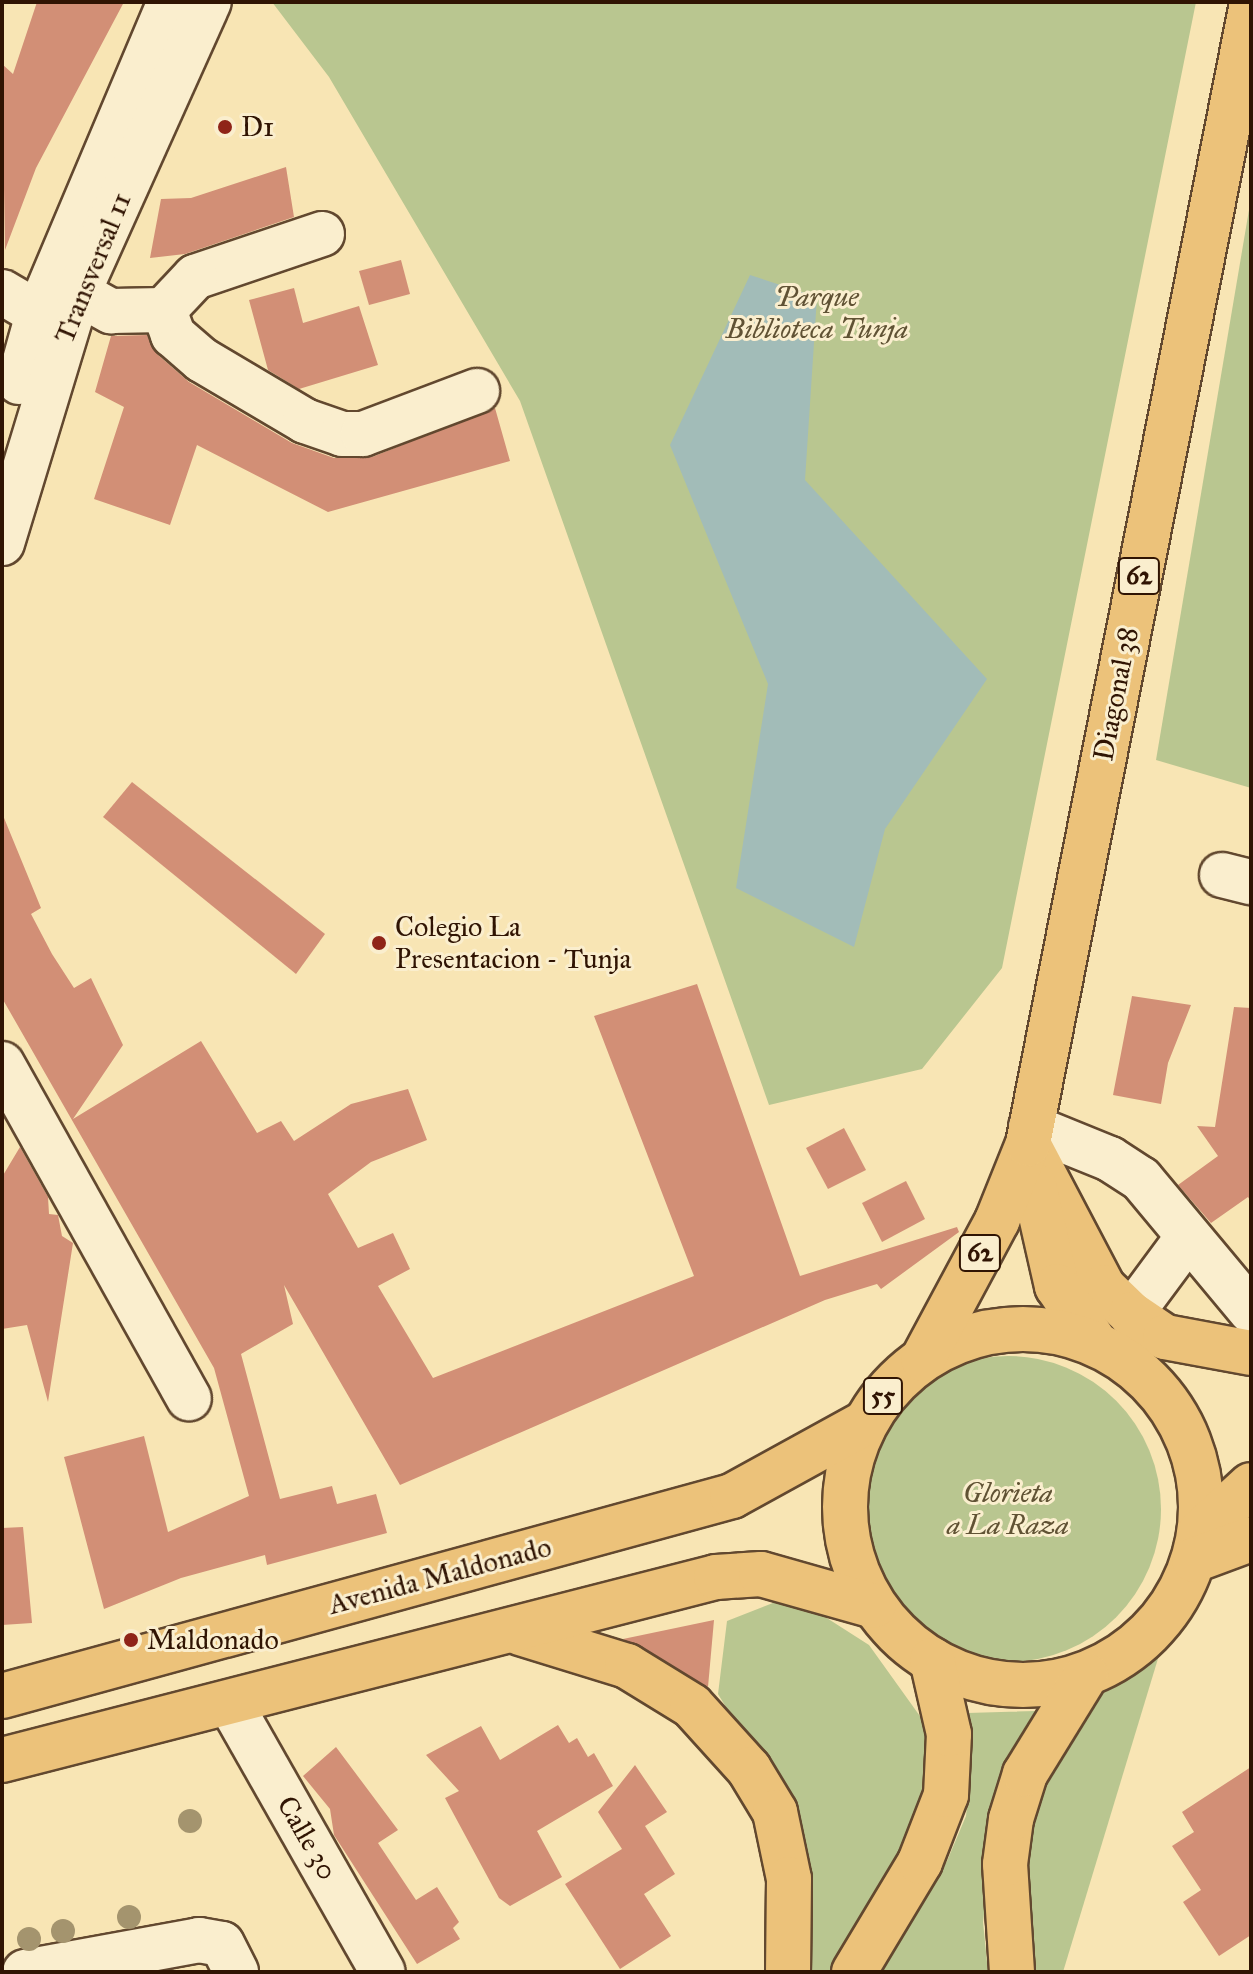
<!DOCTYPE html>
<style>
body{margin:0}
#map{position:relative;width:1253px;height:1974px;overflow:hidden;background:#f8e5b4;font-family:"IM FELL Great Primer",serif}
div>[style]{position:absolute}
.green>*{inset:0;background:#b9c690}
.round{border-radius:50%}
.water>*{inset:0;background:#a2bcb8}
.building>*{inset:0;background:#d28f76}
.roads{filter:drop-shadow(2px 0 #62482f) drop-shadow(-2px 0 #62482f) drop-shadow(0 2px #62482f) drop-shadow(0 -2px #62482f)}
.minor>*{height:44px;margin:-22px;padding:0 22px;transform-origin:22px;border-radius:22px;background:#faeece}
.major>*{height:44px;margin:-22px;padding:0 22px;transform-origin:22px;border-radius:22px;background:#ecc27a}
.major>.ring{margin:-22px;padding:0;box-sizing:content-box;background:none;border:44px solid #ecc27a;border-radius:50%}
.trees>*{width:24px;height:24px;margin:-12px;border-radius:50%;background:#a4946e}
.dots>*{width:22px;height:22px;translate:-50% -50%;box-sizing:border-box;border:4px solid #faeece;border-radius:50%}
span{translate:-50% -50%;white-space:nowrap;text-align:center;line-height:1.15;-webkit-text-stroke:6px #faeece;paint-order:stroke}
.shield-label span{padding:2px 6px;background:#faeece;border:2px solid;border-radius:6px;-webkit-text-stroke-width:0}
.shield-label{font-size:26px;color:#301403;font-weight:700}
.poi-label{font-size:28px;color:#301403}
.left{translate:0 -50%;text-align:left}
.street-label{font-size:28px;color:#301403}
.park-label{font-size:28px;color:#605234;font-style:italic}
.frame{position:absolute;inset:0;border:4px solid #301403;pointer-events:none}
</style>
<div id="map">
<div class="green">
<div style="clip-path:polygon(272px 2px,1196px 2px,1002px 968px,922px 1069px,769px 1105px,520px 401px,329px 77px)"></div>
<div style="clip-path:polygon(1251px 198px,1251px 788px,1156px 760px)"></div>
<div class="round" style="left:855px;top:1356px;width:306px;height:306px"></div>
<div style="clip-path:polygon(778px 1601px,808px 1606px,869px 1645px,922px 1719px,931px 1766px,917px 1824px,834px 1972px,806px 1972px,813px 1898px,800px 1828px,718px 1694px,727px 1621px)"></div>
<div style="clip-path:polygon(1160px 1652px,1063px 1972px,1024px 1972px,1025px 1813px,1097px 1693px)"></div>
<div style="clip-path:polygon(1036px 1711px,1001px 1775px,983px 1922px,988px 1972px,872px 1972px,947px 1861px,966px 1816px,969px 1788px,957px 1725px,967px 1713px)"></div>
</div>
<div class="water">
<div style="clip-path:polygon(750px 275px,817px 297px,805px 480px,987px 679px,885px 829px,854px 947px,736px 888px,768px 684px,670px 445px)"></div>
</div>
<div class="building">
<div style="clip-path:polygon(37px 2px,124px 2px,36px 168px,5px 250px,2px 64px,13px 74px)"></div>
<div style="clip-path:polygon(286px 167px,294px 217px,185px 254px,150px 258px,161px 199px,191px 198px)"></div>
<div style="clip-path:polygon(401px 260px,410px 294px,369px 305px,359px 271px)"></div>
<div style="clip-path:polygon(294px 288px,303px 323px,359px 306px,378px 365px,299px 389px,268px 370px,249px 300px)"></div>
<div style="clip-path:polygon(147px 335px,157px 354px,189px 382px,292px 443px,334px 458px,372px 457px,495px 408px,510px 461px,328px 512px,197px 445px,170px 525px,94px 499px,124px 407px,95px 392px,111px 336px)"></div>
<div style="clip-path:polygon(132px 782px,325px 934px,296px 974px,103px 817px)"></div>
<div style="clip-path:polygon(2px 813px,41px 908px,31px 914px,52px 954px,74px 988px,91px 978px,123px 1045px,73px 1119px,201px 1041px,257px 1133px,281px 1121px,294px 1141px,351px 1104px,408px 1089px,427px 1140px,371px 1162px,328px 1194px,358px 1248px,393px 1233px,410px 1269px,378px 1286px,433px 1378px,694px 1276px,594px 1016px,697px 984px,800px 1276px,957px 1227px,959px 1232px,881px 1289px,877px 1284px,825px 1300px,400px 1485px,284px 1285px,293px 1324px,241px 1354px,280px 1499px,332px 1486px,337px 1504px,376px 1494px,387px 1533px,267px 1565px,265px 1555px,181px 1578px,104px 1609px,64px 1457px,144px 1436px,168px 1532px,249px 1496px,214px 1368px,2px 998px)"></div>
<div style="clip-path:polygon(1132px 996px,1191px 1005px,1168px 1063px,1161px 1104px,1113px 1095px)"></div>
<div style="clip-path:polygon(1234px 1007px,1251px 1008px,1251px 1202px,1248px 1197px,1211px 1223px,1178px 1185px,1218px 1156px,1197px 1126px,1215px 1127px)"></div>
<div style="clip-path:polygon(844px 1128px,866px 1170px,828px 1189px,806px 1148px)"></div>
<div style="clip-path:polygon(20px 1147px,48px 1197px,49px 1214px,58px 1215px,62px 1236px,73px 1243px,48px 1402px,27px 1325px,2px 1329px,2px 1177px)"></div>
<div style="clip-path:polygon(906px 1181px,925px 1219px,882px 1242px,862px 1203px)"></div>
<div style="clip-path:polygon(23px 1527px,32px 1623px,2px 1625px,2px 1528px)"></div>
<div style="clip-path:polygon(714px 1620px,708px 1687px,623px 1639px)"></div>
<div style="clip-path:polygon(558px 1725px,569px 1743px,577px 1738px,588px 1757px,594px 1753px,613px 1786px,537px 1831px,562px 1877px,510px 1906px,499px 1898px,445px 1798px,459px 1791px,426px 1755px,481px 1726px,500px 1760px)"></div>
<div style="clip-path:polygon(336px 1747px,398px 1830px,378px 1843px,416px 1900px,437px 1887px,459px 1922px,453px 1928px,460px 1939px,417px 1964px,334px 1835px,330px 1809px,303px 1776px)"></div>
<div style="clip-path:polygon(635px 1765px,667px 1812px,645px 1826px,675px 1874px,644px 1894px,671px 1936px,620px 1969px,565px 1884px,622px 1849px,598px 1812px)"></div>
<div style="clip-path:polygon(1251px 1767px,1251px 1935px,1219px 1956px,1183px 1902px,1201px 1890px,1172px 1846px,1194px 1832px,1182px 1812px)"></div>
</div>
<div class="roads">
<div class="minor">
<div style="left:322px;top:234px;width:134px;rotate:161.3deg"></div>
<div style="left:195px;top:277px;width:45px;rotate:133.2deg"></div>
<div style="left:164px;top:310px;width:27px;rotate:70deg"></div>
<div style="left:173px;top:335px;width:38px;rotate:41deg"></div>
<div style="left:202px;top:360px;width:120px;rotate:30.6deg"></div>
<div style="left:305px;top:421px;width:39px;rotate:19deg"></div>
<div style="left:342px;top:434px;width:21px"></div>
<div style="left:363px;top:434px;width:122px;rotate:-20.7deg"></div>
<div style="left:2px;top:292px;width:71px;rotate:30.5deg"></div>
<div style="left:78px;top:293px;width:38px;rotate:29deg"></div>
<div style="left:111px;top:311px;width:53px;rotate:-1.1deg"></div>
<div style="left:19px;top:382px;width:71px;rotate:-74.4deg"></div>
<div style="left:38px;top:314px;width:339px;rotate:-67.1deg"></div>
<div style="left:2px;top:543px;width:261px;rotate:-73.1deg"></div>
<div style="left:78px;top:293px;width:319px;rotate:-65.8deg"></div>
<div style="left:1222px;top:875px;width:30px;rotate:14deg"></div>
<div style="left:2px;top:1064px;width:383px;rotate:60.8deg"></div>
<div style="left:1031px;top:1127px;width:85px;rotate:22.1deg"></div>
<div style="left:1110px;top:1159px;width:37px;rotate:33deg"></div>
<div style="left:1141px;top:1179px;width:172px;rotate:50.2deg"></div>
<div style="left:1131px;top:1314px;width:96px;rotate:-53.5deg"></div>
<div style="left:230px;top:1703px;width:309px;rotate:60.4deg"></div>
<div style="left:25px;top:1972px;width:177px;rotate:-10.4deg"></div>
<div style="left:199px;top:1940px;width:23px;rotate:10deg"></div>
<div style="left:222px;top:1944px;width:31px;rotate:63deg"></div>
</div>
<div class="major">
<div style="left:1028px;top:1144px;width:161px;rotate:62.3deg"></div>
<div style="left:1103px;top:1287px;width:39px;rotate:44deg"></div>
<div style="left:1131px;top:1314px;width:41px;rotate:34.1deg"></div>
<div style="left:1165px;top:1337px;width:87px;rotate:10.5deg"></div>
<div style="left:1034px;top:1185px;width:104px;rotate:77.2deg"></div>
<div style="left:1057px;top:1286px;width:70px;rotate:56.1deg"></div>
<div class="ring" style="left:845px;top:1329px;width:312px;height:312px"></div>
<div style="left:923px;top:1359px;width:157px;rotate:-61.8deg"></div>
<div style="left:997px;top:1221px;width:83px;rotate:-68.1deg"></div>
<div style="left:1028px;top:1144px;width:1158px;rotate:-78.89deg"></div>
<div style="left:1200px;top:1532px;width:69px;rotate:-42.7deg"></div>
<div style="left:1194px;top:1560px;width:61px;rotate:-20.2deg"></div>
<div style="left:520px;top:1633px;width:112px;rotate:17.1deg"></div>
<div style="left:627px;top:1666px;width:76px;rotate:31.6deg"></div>
<div style="left:692px;top:1706px;width:85px;rotate:47.9deg"></div>
<div style="left:749px;top:1769px;width:50px;rotate:58.8deg"></div>
<div style="left:775px;top:1812px;width:68px;rotate:78.2deg"></div>
<div style="left:789px;top:1879px;width:93px;rotate:90.6deg"></div>
<div style="left:2px;top:1696px;width:757px;rotate:-15.32deg"></div>
<div style="left:732px;top:1496px;width:152px;rotate:-28.8deg"></div>
<div style="left:2px;top:1760px;width:737px;rotate:-14.38deg"></div>
<div style="left:716px;top:1577px;width:45px;rotate:-3.8deg"></div>
<div style="left:761px;top:1574px;width:117px;rotate:15.8deg"></div>
<div style="left:854px;top:1972px;width:128px;rotate:-59deg"></div>
<div style="left:920px;top:1862px;width:72px;rotate:-68.8deg"></div>
<div style="left:946px;top:1795px;width:61px;rotate:-87.2deg"></div>
<div style="left:949px;top:1734px;width:76px;rotate:-102.9deg"></div>
<div style="left:1012px;top:1972px;width:108px;rotate:-93.7deg"></div>
<div style="left:1005px;top:1864px;width:45px;rotate:-82.4deg"></div>
<div style="left:1011px;top:1819px;width:47px;rotate:-72.7deg"></div>
<div style="left:1025px;top:1774px;width:116px;rotate:-58.4deg"></div>
</div>
</div>
<div class="trees">
<div style="left:190px;top:1821px"></div>
<div style="left:129px;top:1917px"></div>
<div style="left:63px;top:1931px"></div>
<div style="left:29px;top:1939px"></div>
</div>
<div class="dots">
<div style="left:225px;top:127px;background:#8f2418"></div>
<div style="left:379px;top:943px;background:#8f2418"></div>
<div style="left:131px;top:1640px;background:#8f2418"></div>
</div>
<div class="shield-label">
<span style="left:1139px;top:576px">62</span>
<span style="left:980px;top:1253px">62</span>
<span style="left:883px;top:1396px">55</span>
</div>
<div class="poi-label">
<span class="left" style="left:241px;top:127px">D1</span>
<span class="left" style="left:395px;top:943px">Colegio La<br>Presentacion - Tunja</span>
<span class="left" style="left:147px;top:1640px">Maldonado</span>
</div>
<div class="street-label">
<span style="left:93px;top:268px;rotate:-68deg">Transversal 11</span>
<span style="left:1116px;top:694px;rotate:-79deg">Diagonal 38</span>
<span style="left:440px;top:1576px;rotate:-15deg">Avenida Maldonado</span>
<span style="left:307px;top:1838px;rotate:60deg">Calle 30</span>
</div>
<div class="park-label">
<span style="left:817px;top:313px">Parque<br>Biblioteca Tunja</span>
<span style="left:1008px;top:1509px">Glorieta<br>a La Raza</span>
</div>
<div class="frame"></div>
</div>
